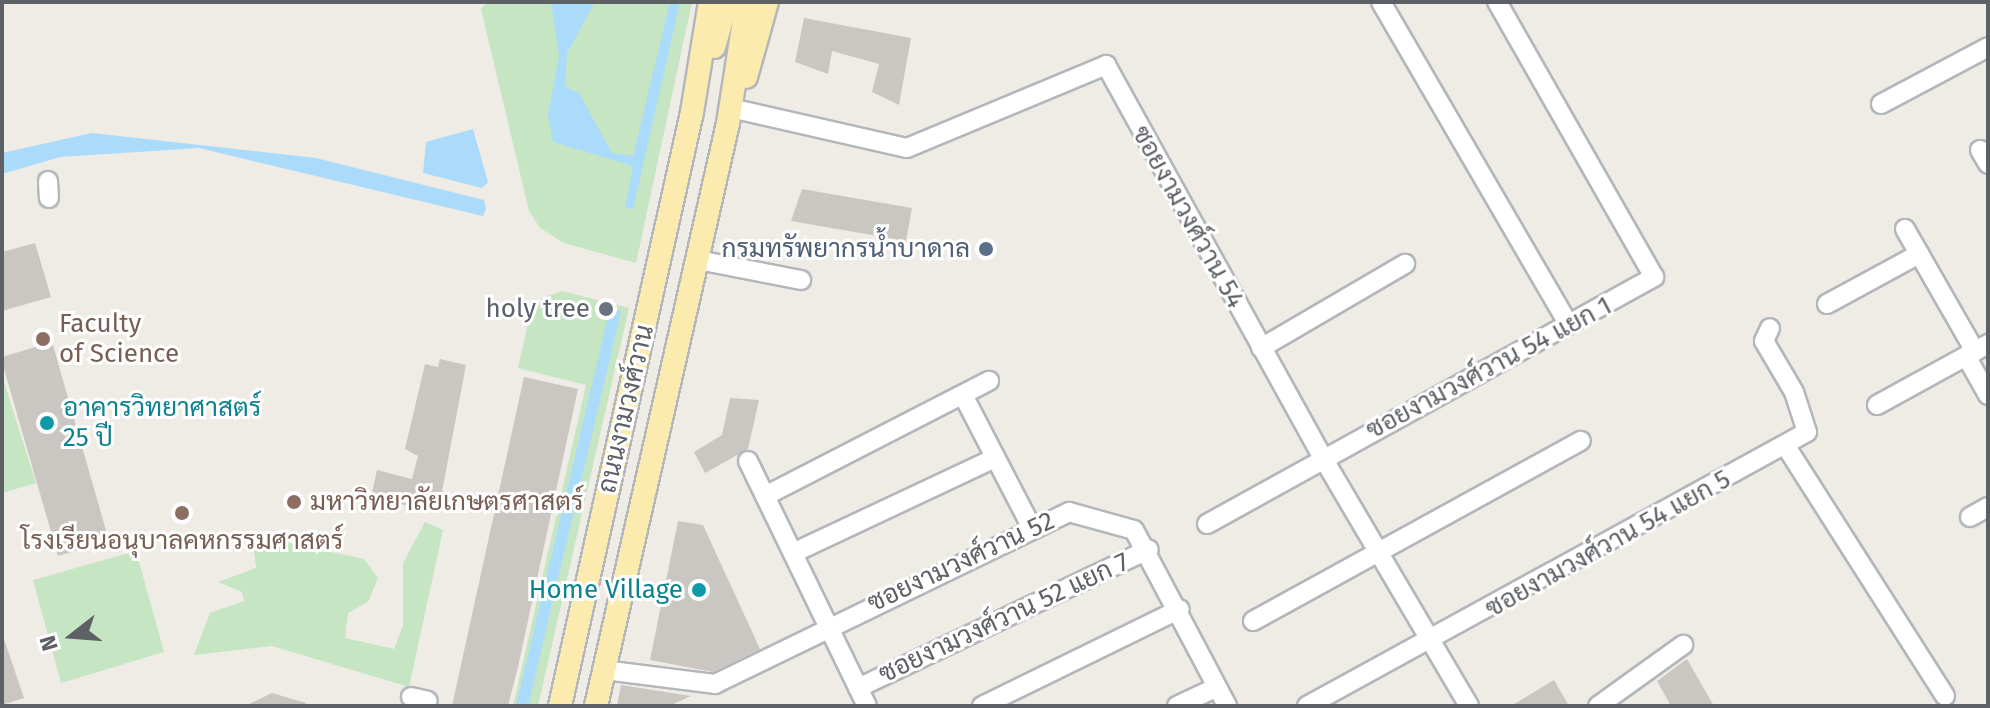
<!DOCTYPE html>
<meta charset="utf-8">
<style>
body{margin:0}
#map{position:relative;width:1990px;height:708px;overflow:hidden;background:#efece6;font-family:"Fira Sans",Sarabun,sans-serif}
div>[style]{position:absolute}
.green>*{inset:0;background:#c5e5c3}
.water>*{inset:0;background:#aadbfb}
.building>*{inset:0;background:#cac7c2}
.roads{filter:drop-shadow(2px 0 #b3b6ba) drop-shadow(-2px 0 #b3b6ba) drop-shadow(0 2px #b3b6ba) drop-shadow(0 -2px #b3b6ba)}
.minor>*{height:18px;margin:-9px;padding:0 9px;transform-origin:9px;border-radius:9px;background:#fff}
.major>*{height:22px;margin:-11px;padding:0 11px;transform-origin:11px;border-radius:11px;background:#fbebae}
.dots>*{width:22px;height:22px;translate:-50% -50%;box-sizing:border-box;border:4px solid #fff;border-radius:50%}
span{translate:-50% -50%;white-space:nowrap;text-align:center;line-height:1.15;-webkit-text-stroke:6px #fff;paint-order:stroke}
.street-label{font-size:26px;color:#5d6165}
.service-label{font-size:26px;color:#4e5e75}
.right{translate:-100% -50%;text-align:right}
.worship-label{font-size:26px;color:#5b616d}
.education-label{font-size:26px;color:#785e54}
.left{translate:0 -50%;text-align:left}
.culture-label{font-size:26px;color:#0d838f}
.frame{position:absolute;inset:0;border:4px solid #5d6165;pointer-events:none}
.north{position:absolute;left:32px;top:596px;width:80px;height:80px;-webkit-text-stroke:6px #fff;paint-order:stroke;rotate:253deg;font-size:22px;font-weight:700;line-height:32px;text-align:center;color:#5d6165}
.north::after{content:'';display:block;margin:auto;width:28px;height:36px;background:#5d6165;clip-path:polygon(50% 0,100% 100%,50% 72%,0 100%)}
</style>
<div id="map">
<div class="green">
<div style="clip-path:polygon(487px 2px,692px 2px,636px 263px,564px 243px,540px 228px,529px 211px,481px 9px)"></div>
<div style="clip-path:polygon(562px 291px,629px 308px,538px 706px,513px 706px,586px 385px,518px 368px,531px 311px,542px 298px)"></div>
<div style="clip-path:polygon(2px 376px,36px 483px,2px 493px)"></div>
<div style="clip-path:polygon(425px 522px,443px 530px,409px 687px,272px 646px,194px 655px,210px 613px,244px 601px,242px 592px,218px 582px,256px 568px,252px 535px,364px 559px,378px 578px,368px 602px,348px 613px,345px 638px,394px 649px,403px 625px,403px 563px)"></div>
<div style="clip-path:polygon(136px 551px,164px 652px,61px 683px,33px 580px)"></div>
</div>
<div class="water">
<div style="clip-path:polygon(551px 2px,595px 2px,567px 53px,565px 87px,579px 93px,612px 153px,633px 156px,670px 2px,680px 2px,633px 209px,625px 208px,633px 166px,553px 142px,548px 115px,559px 56px)"></div>
<div style="clip-path:polygon(473px 129px,488px 182px,482px 188px,423px 173px,426px 142px)"></div>
<div style="clip-path:polygon(92px 133px,316px 158px,484px 200px,486px 209px,483px 216px,199px 148px,60px 157px,2px 174px,2px 153px)"></div>
<div style="clip-path:polygon(610px 308px,621px 311px,528px 706px,516px 706px)"></div>
</div>
<div class="building">
<div style="clip-path:polygon(804px 18px,911px 38px,899px 105px,872px 92px,879px 64px,832px 51px,828px 74px,795px 62px)"></div>
<div style="clip-path:polygon(802px 189px,912px 208px,906px 241px,791px 221px)"></div>
<div style="clip-path:polygon(35px 243px,51px 297px,2px 311px,2px 252px)"></div>
<div style="clip-path:polygon(52px 342px,109px 541px,58px 556px,2px 362px,2px 357px)"></div>
<div style="clip-path:polygon(440px 359px,466px 365px,438px 513px,371px 497px,377px 470px,412px 479px,418px 456px,405px 449px,425px 364px,438px 367px)"></div>
<div style="clip-path:polygon(524px 377px,578px 389px,518px 667px,508px 706px,452px 706px)"></div>
<div style="clip-path:polygon(730px 398px,759px 400px,748px 449px,705px 473px,694px 452px,722px 435px)"></div>
<div style="clip-path:polygon(678px 521px,703px 525px,760px 649px,713px 672px,650px 660px)"></div>
<div style="clip-path:polygon(2px 633px,24px 698px,2px 705px)"></div>
<div style="clip-path:polygon(1687px 659px,1714px 706px,1671px 706px,1657px 681px)"></div>
<div style="clip-path:polygon(1554px 680px,1569px 706px,1511px 706px)"></div>
<div style="clip-path:polygon(621px 685px,691px 696px,669px 706px,617px 706px)"></div>
<div style="clip-path:polygon(272px 693px,306px 703px,306px 706px,245px 706px)"></div>
</div>
<div class="roads">
<div class="minor">
<div style="left:1381px;top:2px;width:371px;rotate:59.8deg"></div>
<div style="left:1881px;top:104px;width:121px;rotate:-28deg"></div>
<div style="left:735px;top:109px;width:176px;rotate:12.8deg"></div>
<div style="left:907px;top:148px;width:216px;rotate:-22.6deg"></div>
<div style="left:1106px;top:65px;width:449px;rotate:61.1deg"></div>
<div style="left:1323px;top:458px;width:288px;rotate:59.5deg"></div>
<div style="left:1980px;top:150px;width:16px;rotate:60deg"></div>
<div style="left:48px;top:181px;width:17px;rotate:87deg"></div>
<div style="left:1905px;top:229px;width:141px;rotate:60.2deg"></div>
<div style="left:698px;top:260px;width:105px;rotate:11deg"></div>
<div style="left:1827px;top:304px;width:105px;rotate:-28.5deg"></div>
<div style="left:1261px;top:348px;width:167px;rotate:-30.3deg"></div>
<div style="left:1966px;top:356px;width:45px;rotate:60.6deg"></div>
<div style="left:963px;top:395px;width:150px;rotate:62.6deg"></div>
<div style="left:1877px;top:405px;width:127px;rotate:-28.8deg"></div>
<div style="left:1787px;top:448px;width:294px;rotate:57.5deg"></div>
<div style="left:748px;top:461px;width:272px;rotate:64.1deg"></div>
<div style="left:765px;top:496px;width:252px;rotate:-27.2deg"></div>
<div style="left:1970px;top:517px;width:21px;rotate:-29deg"></div>
<div style="left:1207px;top:524px;width:511px;rotate:-28.92deg"></div>
<div style="left:1654px;top:277px;width:317px;rotate:-119.7deg"></div>
<div style="left:793px;top:553px;width:223px;rotate:-25.2deg"></div>
<div style="left:1253px;top:621px;width:374px;rotate:-28.8deg"></div>
<div style="left:604px;top:670px;width:112px;rotate:7.2deg"></div>
<div style="left:715px;top:684px;width:394px;rotate:-25.9deg"></div>
<div style="left:1069px;top:512px;width:67px;rotate:15.5deg"></div>
<div style="left:1134px;top:530px;width:199px;rotate:62.1deg"></div>
<div style="left:858px;top:688px;width:322px;rotate:-25.5deg"></div>
<div style="left:411px;top:697px;width:17px;rotate:13deg"></div>
<div style="left:982px;top:706px;width:220px;rotate:-26.1deg"></div>
<div style="left:1177px;top:706px;width:44px;rotate:-25.4deg"></div>
<div style="left:1307px;top:706px;width:570px;rotate:-28.72deg"></div>
<div style="left:1807px;top:432px;width:42px;rotate:-108deg"></div>
<div style="left:1794px;top:392px;width:59px;rotate:-120.5deg"></div>
<div style="left:1764px;top:341px;width:14px;rotate:-65deg"></div>
<div style="left:1598px;top:706px;width:105px;rotate:-35.7deg"></div>
</div>
<div class="major">
<div style="left:714px;top:47px;width:47px;rotate:-73.9deg"></div>
<div style="left:746px;top:77px;width:78px;rotate:-74.4deg"></div>
<div style="left:560px;top:706px;width:608px;rotate:-77.47deg"></div>
<div style="left:692px;top:112px;width:111px;rotate:-80.7deg"></div>
<div style="left:596px;top:706px;width:598px;rotate:-77.24deg"></div>
<div style="left:728px;top:123px;width:122px;rotate:-81.1deg"></div>
</div>
</div>
<div class="dots">
<div style="left:986px;top:249px;background:#5c6f8a"></div>
<div style="left:606px;top:309px;background:#6b7280"></div>
<div style="left:43px;top:339px;background:#8d6e63"></div>
<div style="left:47px;top:423px;background:#0f9aa8"></div>
<div style="left:294px;top:502px;background:#8d6e63"></div>
<div style="left:182px;top:513px;background:#8d6e63"></div>
<div style="left:699px;top:590px;background:#0f9aa8"></div>
</div>
<div class="street-label">
<span style="left:1188px;top:217px;rotate:61deg">ซอยงามวงศ์วาน 54</span>
<span style="left:1489px;top:368px;rotate:-28deg">ซอยงามวงศ์วาน 54 แยก 1</span>
<span style="left:626px;top:409px;rotate:-77deg">ถนนงามวงศ์วาน</span>
<span style="left:1608px;top:544px;rotate:-29deg">ซอยงามวงศ์วาน 54 แยก 5</span>
<span style="left:961px;top:562px;rotate:-25deg">ซอยงามวงศ์วาน 52</span>
<span style="left:1004px;top:618px;rotate:-25deg">ซอยงามวงศ์วาน 52 แยก 7</span>
</div>
<div class="service-label">
<span class="right" style="left:970px;top:249px">กรมทรัพยากรน้ำบาดาล</span>
</div>
<div class="worship-label">
<span class="right" style="left:590px;top:309px">holy tree</span>
</div>
<div class="education-label">
<span class="left" style="left:59px;top:339px">Faculty<br>of Science</span>
<span class="left" style="left:310px;top:502px">มหาวิทยาลัยเกษตรศาสตร์</span>
<span style="left:182px;top:541px">โรงเรียนอนุบาลคหกรรมศาสตร์</span>
</div>
<div class="culture-label">
<span class="left" style="left:63px;top:423px">อาคารวิทยาศาสตร์<br>25 ปี</span>
<span class="right" style="left:683px;top:590px">Home Village</span>
</div>
<div class="frame"></div>
<div class="north">N</div>
</div>
